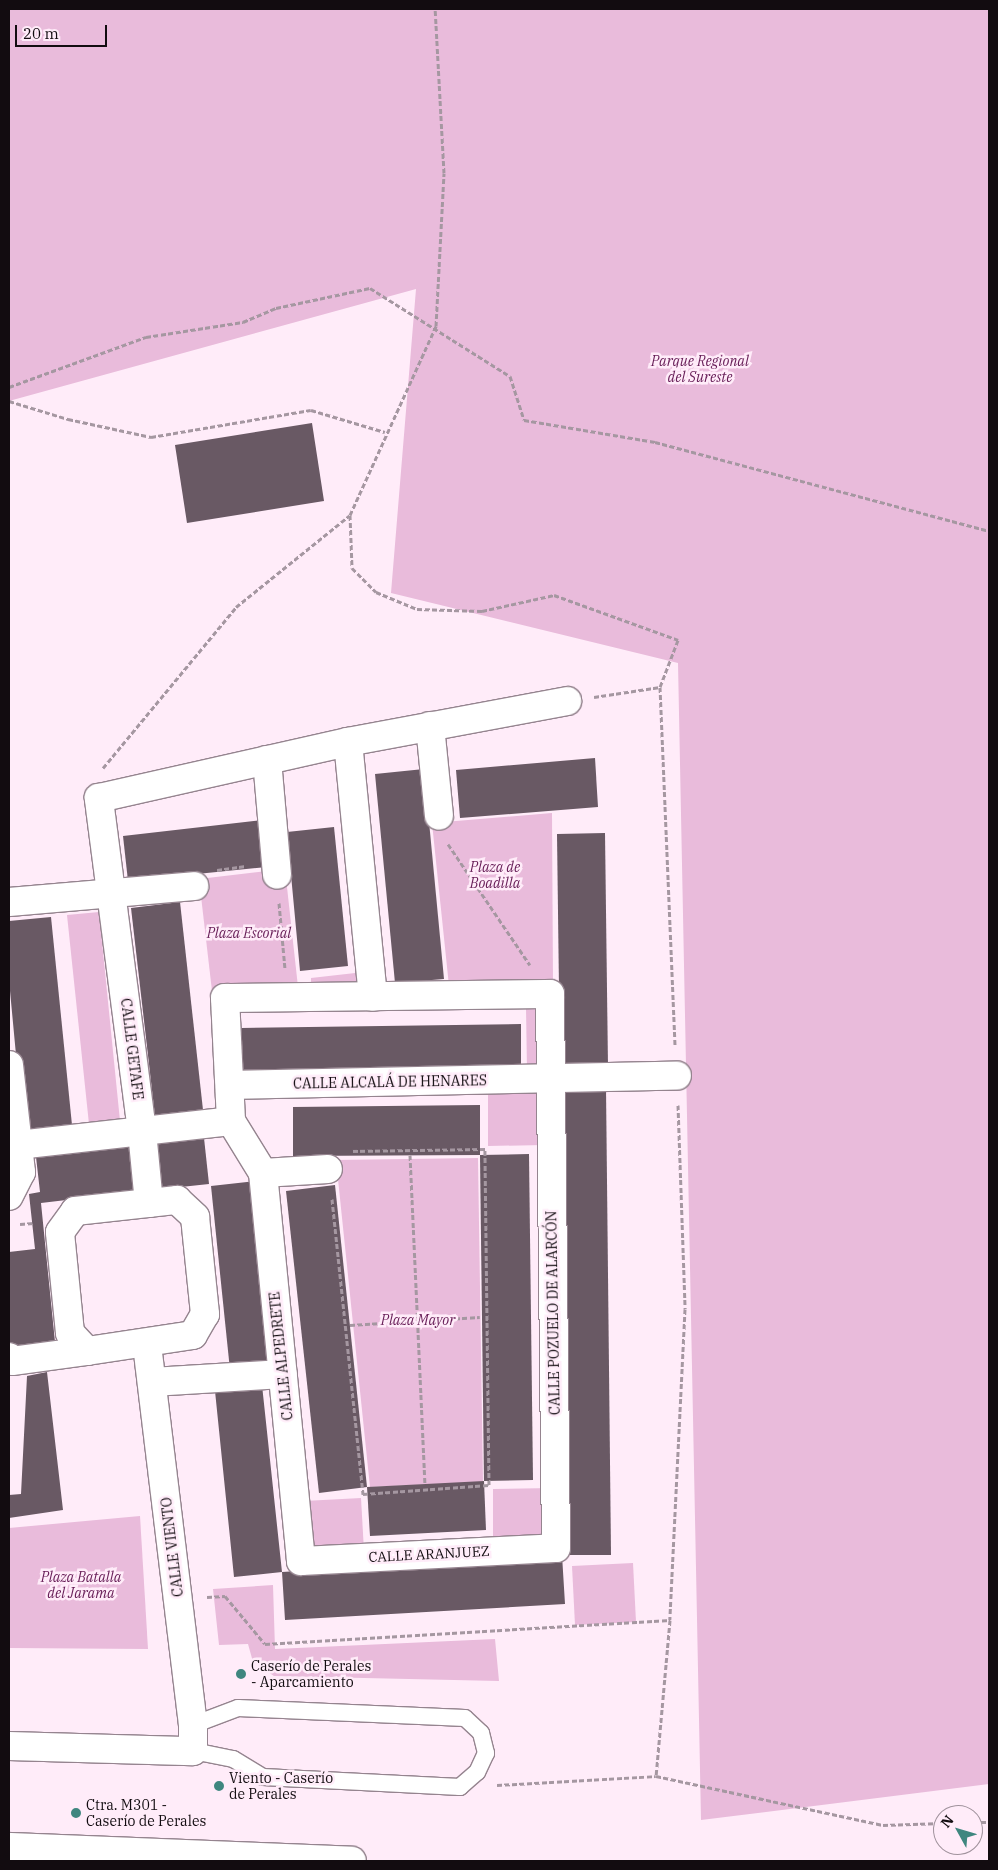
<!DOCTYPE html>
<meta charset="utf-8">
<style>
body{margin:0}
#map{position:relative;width:998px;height:1870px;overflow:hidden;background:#ffecf9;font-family:"IBM Plex Serif",serif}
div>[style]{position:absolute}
.green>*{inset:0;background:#e9bbdb}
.building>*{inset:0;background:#695964}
.path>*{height:3px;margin-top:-1.5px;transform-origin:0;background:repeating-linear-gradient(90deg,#a597a1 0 5px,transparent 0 7.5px)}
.roads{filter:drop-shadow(1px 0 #95848f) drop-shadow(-1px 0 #95848f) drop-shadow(0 1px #95848f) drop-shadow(0 -1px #95848f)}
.lane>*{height:16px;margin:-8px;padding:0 8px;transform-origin:8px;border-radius:8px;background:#fff}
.street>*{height:28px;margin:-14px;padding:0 14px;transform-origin:14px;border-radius:14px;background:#fff}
.secondary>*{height:28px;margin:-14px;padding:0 14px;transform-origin:14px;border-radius:14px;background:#fff}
.dots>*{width:14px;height:14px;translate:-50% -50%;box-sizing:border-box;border:2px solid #ffecf9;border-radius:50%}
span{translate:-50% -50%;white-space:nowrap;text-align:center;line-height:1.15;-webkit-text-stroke:5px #ffecf9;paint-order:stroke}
.park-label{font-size:14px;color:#671d57;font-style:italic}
.street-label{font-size:14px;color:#120c10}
.poi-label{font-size:14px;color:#120c10}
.left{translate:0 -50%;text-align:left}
.frame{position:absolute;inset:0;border:10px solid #120c10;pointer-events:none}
.north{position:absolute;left:933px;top:1805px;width:50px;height:50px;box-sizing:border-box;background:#ffecf9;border:1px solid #a0929c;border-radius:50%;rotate:309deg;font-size:14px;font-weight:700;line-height:20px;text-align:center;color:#120c10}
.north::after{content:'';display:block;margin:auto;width:18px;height:22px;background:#3f867f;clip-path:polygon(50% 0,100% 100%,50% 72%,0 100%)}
.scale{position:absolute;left:15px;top:25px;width:92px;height:22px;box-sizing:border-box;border:2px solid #120c10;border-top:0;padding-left:6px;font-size:15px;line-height:18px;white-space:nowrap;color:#120c10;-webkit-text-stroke:4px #ffecf9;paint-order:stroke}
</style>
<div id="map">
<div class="green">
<div style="clip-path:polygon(9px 9px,989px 9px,989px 1784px,701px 1820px,678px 663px,391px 593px,416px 289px,9px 401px)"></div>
<div style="clip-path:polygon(552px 813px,553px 985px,449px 986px,432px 823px)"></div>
<div style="clip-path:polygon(285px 869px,298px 987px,212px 991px,199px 879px)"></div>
<div style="clip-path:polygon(99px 912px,120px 1121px,89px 1124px,67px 915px)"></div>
<div style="clip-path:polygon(364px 972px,365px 987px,311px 989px,311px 978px)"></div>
<div style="clip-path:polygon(526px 1008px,538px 1008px,538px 1072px,527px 1072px)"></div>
<div style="clip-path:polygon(488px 1090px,543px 1090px,544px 1145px,488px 1146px)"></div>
<div style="clip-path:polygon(478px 1158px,483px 1482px,370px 1487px,336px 1160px)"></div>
<div style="clip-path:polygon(552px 1488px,552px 1541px,493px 1542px,493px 1489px)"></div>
<div style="clip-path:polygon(361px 1498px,364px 1551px,307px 1554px,304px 1501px)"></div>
<div style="clip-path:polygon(140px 1516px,148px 1649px,9px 1648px,9px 1528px)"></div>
<div style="clip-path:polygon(633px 1563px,636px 1622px,575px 1625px,572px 1566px)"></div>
<div style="clip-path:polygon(273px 1585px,275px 1649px,495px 1639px,499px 1681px,274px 1676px,253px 1662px,248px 1644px,219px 1645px,213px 1589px)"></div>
</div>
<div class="building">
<div style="clip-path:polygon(312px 423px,324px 501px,187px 523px,175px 445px)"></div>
<div style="clip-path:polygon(595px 758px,598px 807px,460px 818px,456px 770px)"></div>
<div style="clip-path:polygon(424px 769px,444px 979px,395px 983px,375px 774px)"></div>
<div style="clip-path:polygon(262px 820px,267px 867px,128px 881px,123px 836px)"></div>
<div style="clip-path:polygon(334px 827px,348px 966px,300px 971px,287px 832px)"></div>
<div style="clip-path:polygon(605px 833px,608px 1067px,560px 1067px,557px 834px)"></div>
<div style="clip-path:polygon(180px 902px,203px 1110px,155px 1116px,131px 908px)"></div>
<div style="clip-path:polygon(51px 917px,72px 1125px,23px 1130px,9px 980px,9px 921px)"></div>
<div style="clip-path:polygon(521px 1024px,521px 1073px,241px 1076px,241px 1028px)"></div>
<div style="clip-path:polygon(558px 1088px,606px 1088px,611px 1555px,562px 1555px)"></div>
<div style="clip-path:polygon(480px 1105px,480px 1155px,293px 1156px,293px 1107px)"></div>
<div style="clip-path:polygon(204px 1138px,209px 1184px,162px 1189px,157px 1143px)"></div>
<div style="clip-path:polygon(129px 1147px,134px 1192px,41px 1203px,55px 1342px,9px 1347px,9px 1252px,35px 1249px,29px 1194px,40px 1192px,36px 1157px)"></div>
<div style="clip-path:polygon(529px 1154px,533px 1480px,484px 1481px,480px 1155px)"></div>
<div style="clip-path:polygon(256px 1181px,276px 1365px,230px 1370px,211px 1186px)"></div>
<div style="clip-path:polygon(335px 1185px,367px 1487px,319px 1493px,286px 1191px)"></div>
<div style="clip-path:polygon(47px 1372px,63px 1510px,9px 1518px,9px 1495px,21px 1494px,27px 1376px)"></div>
<div style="clip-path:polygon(262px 1385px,282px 1572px,562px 1555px,565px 1604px,285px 1620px,282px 1572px,234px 1577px,215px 1391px)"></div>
<div style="clip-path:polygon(484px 1481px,486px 1530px,370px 1536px,367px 1487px)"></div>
</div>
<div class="path">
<div style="left:9px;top:387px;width:146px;rotate:-20.1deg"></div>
<div style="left:146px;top:337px;width:98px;rotate:-8.8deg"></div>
<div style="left:243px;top:322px;width:36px;rotate:-23deg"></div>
<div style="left:276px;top:308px;width:96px;rotate:-12deg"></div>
<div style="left:370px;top:288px;width:165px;rotate:32.2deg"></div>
<div style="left:510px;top:376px;width:46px;rotate:72.3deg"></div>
<div style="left:524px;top:420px;width:133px;rotate:9.5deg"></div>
<div style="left:655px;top:442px;width:346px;rotate:14.9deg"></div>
<div style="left:9px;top:401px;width:62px;rotate:17deg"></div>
<div style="left:68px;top:419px;width:85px;rotate:12.2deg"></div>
<div style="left:151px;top:437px;width:162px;rotate:-9.6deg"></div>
<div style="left:311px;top:410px;width:77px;rotate:16.6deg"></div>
<div style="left:350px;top:515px;width:53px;rotate:87.8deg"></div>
<div style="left:352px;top:568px;width:34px;rotate:45deg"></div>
<div style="left:376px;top:592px;width:44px;rotate:22.5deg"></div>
<div style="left:417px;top:609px;width:65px;rotate:1.8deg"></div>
<div style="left:482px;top:611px;width:74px;rotate:-12.5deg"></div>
<div style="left:554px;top:595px;width:132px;rotate:19.9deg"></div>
<div style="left:678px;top:640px;width:50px;rotate:111deg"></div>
<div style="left:594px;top:697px;width:67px;rotate:-8.6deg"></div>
<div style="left:660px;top:687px;width:359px;rotate:87.6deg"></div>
<div style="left:103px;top:768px;width:209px;rotate:-50.4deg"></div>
<div style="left:236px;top:607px;width:146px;rotate:-38.9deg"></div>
<div style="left:350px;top:515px;width:208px;rotate:-65.5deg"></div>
<div style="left:436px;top:326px;width:153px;rotate:-87deg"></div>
<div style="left:444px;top:173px;width:164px;rotate:-93.1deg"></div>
<div style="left:448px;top:844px;width:146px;rotate:55.9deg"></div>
<div style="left:217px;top:870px;width:29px;rotate:-8deg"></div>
<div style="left:279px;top:903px;width:66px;rotate:84.8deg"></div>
<div style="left:678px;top:1105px;width:204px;rotate:88deg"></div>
<div style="left:685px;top:1309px;width:311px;rotate:92.8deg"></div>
<div style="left:670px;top:1620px;width:157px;rotate:95.1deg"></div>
<div style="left:656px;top:1776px;width:232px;rotate:12.2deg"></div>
<div style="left:883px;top:1825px;width:60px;rotate:-1.9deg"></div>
<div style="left:410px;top:1155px;width:329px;rotate:87.4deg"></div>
<div style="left:332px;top:1199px;width:297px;rotate:84deg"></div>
<div style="left:363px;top:1494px;width:126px;rotate:-4.1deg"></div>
<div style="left:489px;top:1485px;width:336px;rotate:-90.7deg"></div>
<div style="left:485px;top:1149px;width:135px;rotate:179.2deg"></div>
<div style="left:20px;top:1224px;width:14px;rotate:-4deg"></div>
<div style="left:350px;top:1325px;width:130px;rotate:-3.5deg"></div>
<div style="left:207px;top:1597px;width:18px;rotate:-3deg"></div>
<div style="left:225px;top:1596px;width:62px;rotate:50.2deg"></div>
<div style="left:265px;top:1644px;width:406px;rotate:-3.4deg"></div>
<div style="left:497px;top:1785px;width:159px;rotate:-3.2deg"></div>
<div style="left:973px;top:1822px;width:16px"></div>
</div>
<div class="roads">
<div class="lane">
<div style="left:193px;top:1725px;width:48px;rotate:-20.7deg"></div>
<div style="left:238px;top:1708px;width:227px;rotate:2.5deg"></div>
<div style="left:465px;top:1718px;width:22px;rotate:43deg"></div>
<div style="left:481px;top:1733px;width:21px;rotate:76deg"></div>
<div style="left:486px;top:1753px;width:21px;rotate:115deg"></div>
<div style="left:477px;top:1772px;width:23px;rotate:139deg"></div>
<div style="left:460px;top:1787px;width:197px;rotate:-177.1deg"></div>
<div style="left:263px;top:1777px;width:35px;rotate:-149deg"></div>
<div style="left:233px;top:1759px;width:41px;rotate:-168.7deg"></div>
</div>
<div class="street">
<div style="left:430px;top:726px;width:90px;rotate:84.3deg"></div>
<div style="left:348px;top:742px;width:256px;rotate:84.4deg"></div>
<div style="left:267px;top:760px;width:115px;rotate:85deg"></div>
<div style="left:9px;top:902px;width:186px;rotate:-4.9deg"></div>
<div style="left:9px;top:1065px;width:108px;rotate:83.6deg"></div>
<div style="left:21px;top:1172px;width:27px;rotate:117deg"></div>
<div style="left:230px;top:1085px;width:447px;rotate:-1.2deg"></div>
<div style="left:18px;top:1145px;width:214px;rotate:-6.4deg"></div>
<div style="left:231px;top:1121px;width:61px;rotate:58.4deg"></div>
<div style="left:263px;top:1173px;width:390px;rotate:84.4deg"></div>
<div style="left:301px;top:1561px;width:255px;rotate:-2.9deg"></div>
<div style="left:556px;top:1548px;width:554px;rotate:-90.62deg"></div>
<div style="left:550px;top:994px;width:325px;rotate:179.3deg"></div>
<div style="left:225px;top:998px;width:123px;rotate:87.2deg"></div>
<div style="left:263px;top:1173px;width:65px;rotate:-3.5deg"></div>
<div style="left:177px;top:1200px;width:25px;rotate:43deg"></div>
<div style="left:195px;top:1217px;width:98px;rotate:84.1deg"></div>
<div style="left:205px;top:1314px;width:24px;rotate:120deg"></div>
<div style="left:193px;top:1335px;width:107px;rotate:171.4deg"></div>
<div style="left:87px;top:1351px;width:25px;rotate:-133deg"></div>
<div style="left:70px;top:1333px;width:101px;rotate:-95.7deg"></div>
<div style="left:60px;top:1232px;width:26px;rotate:-54deg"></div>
<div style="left:75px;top:1211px;width:103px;rotate:-6.2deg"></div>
<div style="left:149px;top:1203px;width:72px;rotate:-95.6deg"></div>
<div style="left:142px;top:1131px;width:336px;rotate:-97.4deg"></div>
<div style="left:99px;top:798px;width:255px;rotate:-12.7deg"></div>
<div style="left:348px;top:742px;width:223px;rotate:-10.6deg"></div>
<div style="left:9px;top:1357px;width:5px;rotate:53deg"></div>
<div style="left:12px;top:1361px;width:76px;rotate:-7.6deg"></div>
<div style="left:152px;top:1382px;width:131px;rotate:-3.5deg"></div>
<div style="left:9px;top:1746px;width:184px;rotate:1.6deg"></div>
<div style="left:193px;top:1751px;width:26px;rotate:-90deg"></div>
<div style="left:193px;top:1725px;width:384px;rotate:-96.9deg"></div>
</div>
<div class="secondary">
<div style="left:9px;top:1847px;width:343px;rotate:2.3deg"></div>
</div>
</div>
<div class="dots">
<div style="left:241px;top:1674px;background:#3f867f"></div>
<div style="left:219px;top:1786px;background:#3f867f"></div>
<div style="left:76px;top:1813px;background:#3f867f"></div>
</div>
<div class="park-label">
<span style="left:700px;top:369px">Parque Regional<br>del Sureste</span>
<span style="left:495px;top:875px">Plaza de<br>Boadilla</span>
<span style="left:249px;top:933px">Plaza Escorial</span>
<span style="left:418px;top:1320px">Plaza Mayor</span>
<span style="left:81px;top:1585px">Plaza Batalla<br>del Jarama</span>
</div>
<div class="street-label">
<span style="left:132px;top:1049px;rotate:83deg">CALLE GETAFE</span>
<span style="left:390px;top:1082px;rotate:-1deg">CALLE ALCALÁ DE HENARES</span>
<span style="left:553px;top:1313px;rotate:-91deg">CALLE POZUELO DE ALARCÓN</span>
<span style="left:281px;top:1356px;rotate:-96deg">CALLE ALPEDRETE</span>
<span style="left:172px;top:1547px;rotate:-97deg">CALLE VIENTO</span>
<span style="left:429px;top:1554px;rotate:-3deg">CALLE ARANJUEZ</span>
</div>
<div class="poi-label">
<span class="left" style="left:251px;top:1674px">Caserío de Perales<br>- Aparcamiento</span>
<span class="left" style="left:229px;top:1786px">Viento - Caserío<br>de Perales</span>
<span class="left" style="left:86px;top:1813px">Ctra. M301 -<br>Caserío de Perales</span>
</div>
<div class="frame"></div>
<div class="north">N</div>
<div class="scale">20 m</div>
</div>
